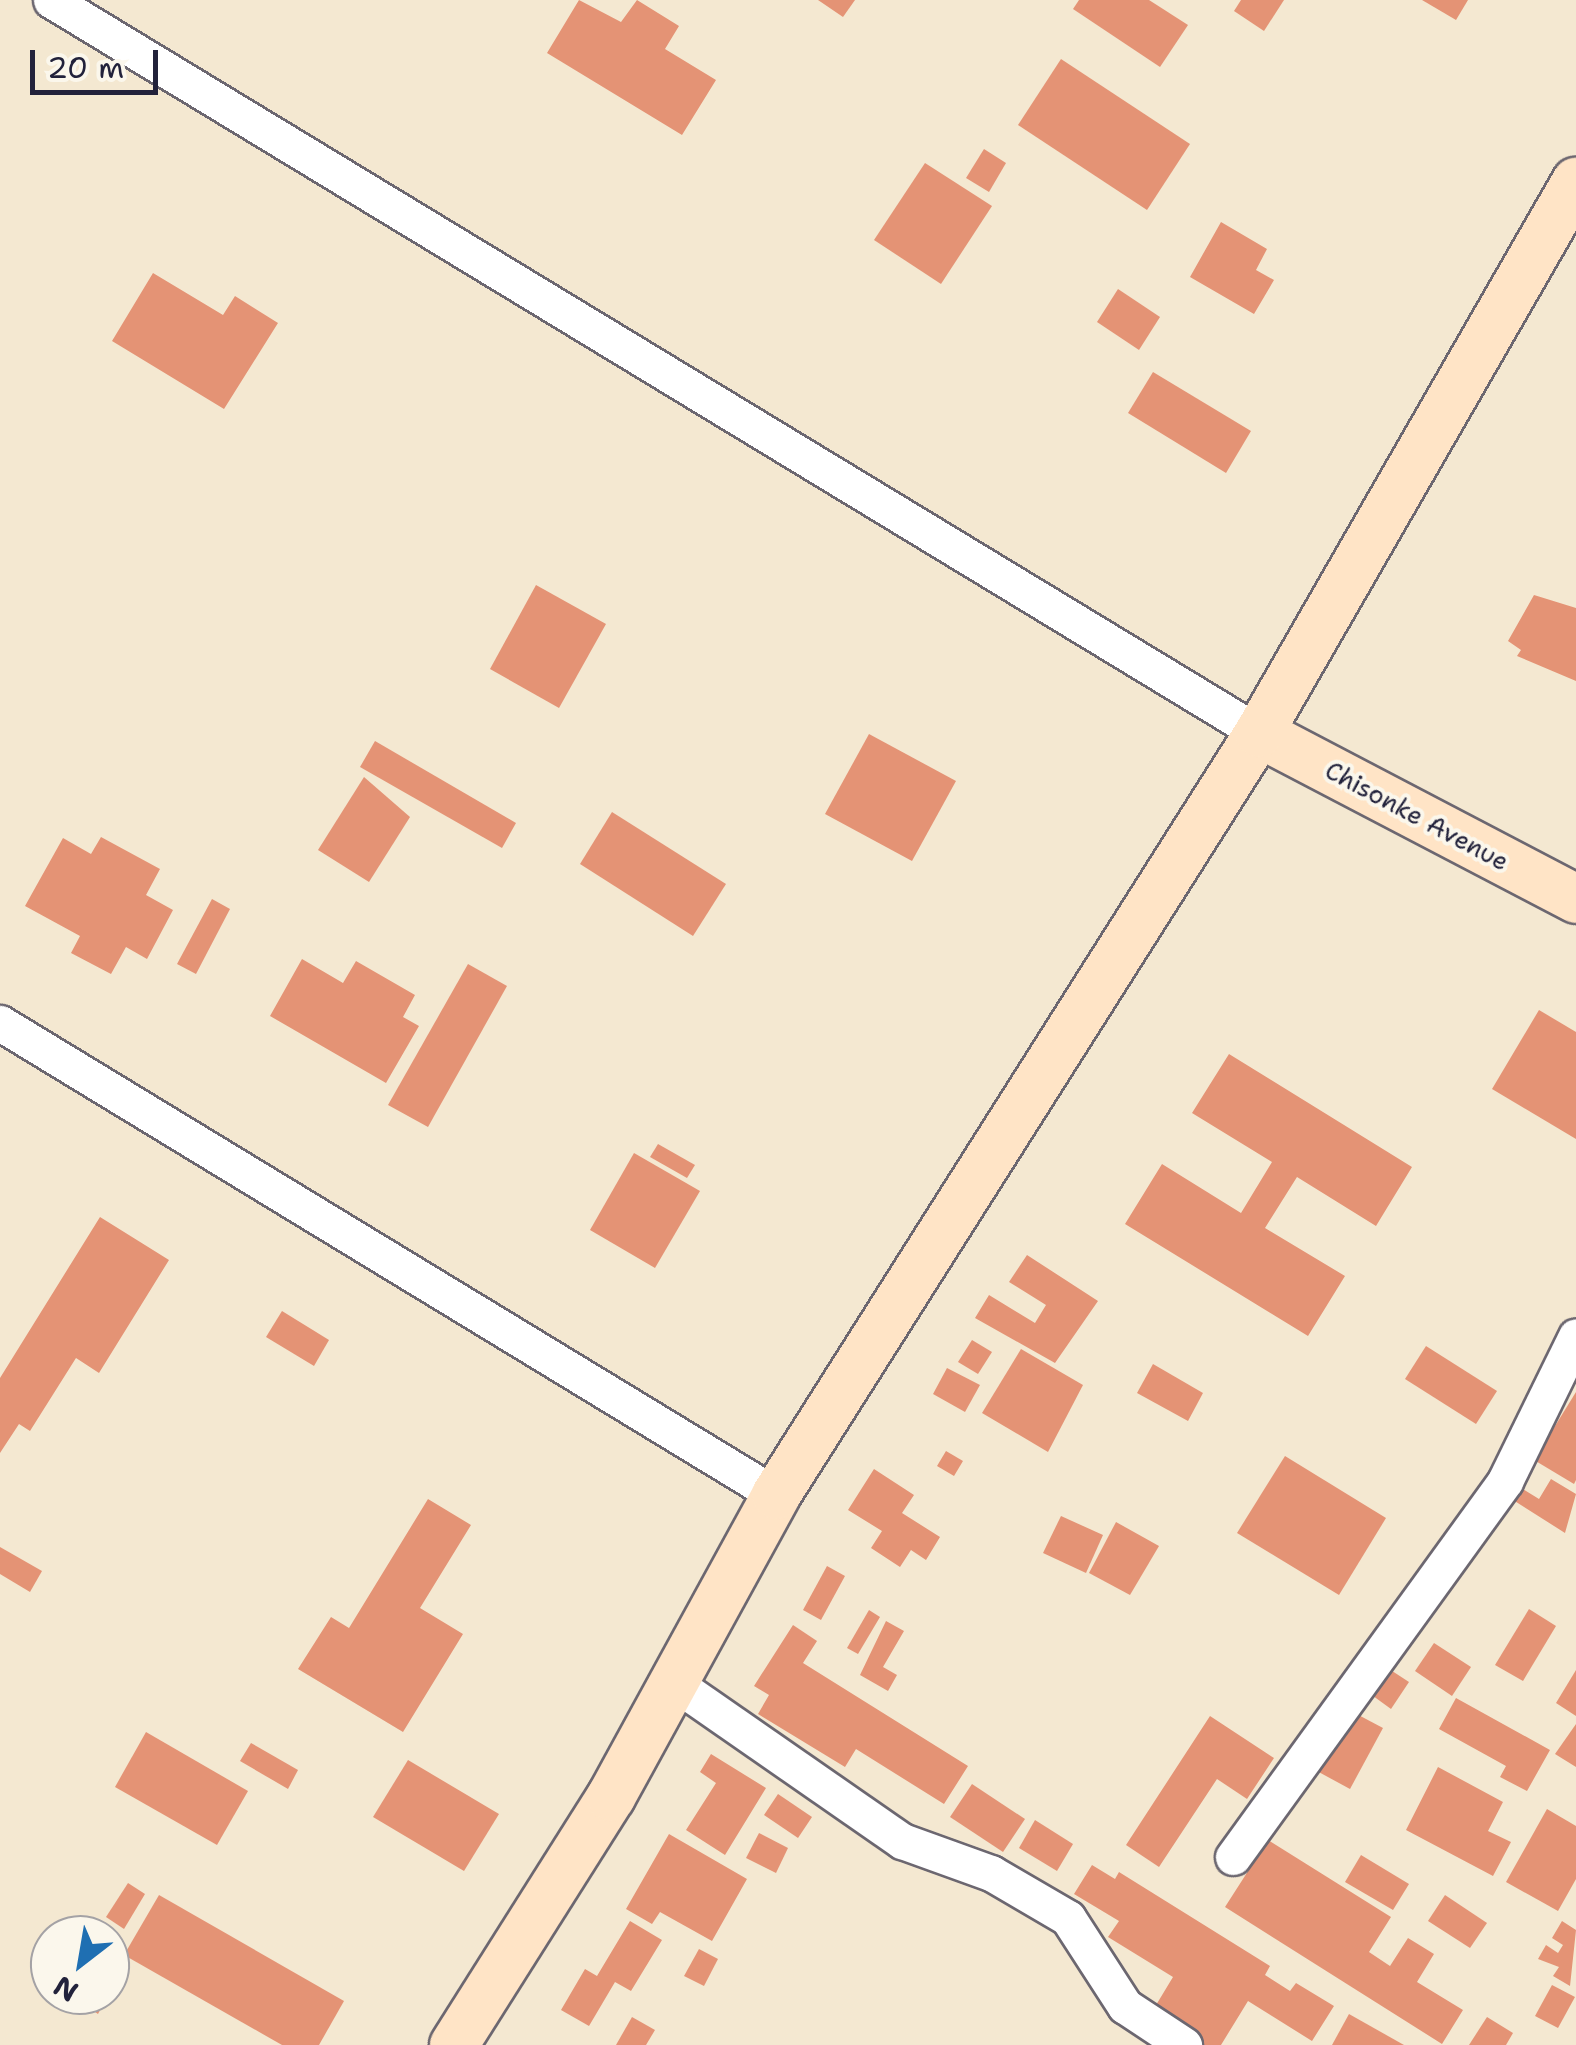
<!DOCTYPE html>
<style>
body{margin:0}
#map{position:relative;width:1576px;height:2045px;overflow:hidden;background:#f4e8d1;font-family:"Shantell Sans",sans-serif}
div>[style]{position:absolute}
.building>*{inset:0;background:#e49375}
.roads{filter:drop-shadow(2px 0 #6c6770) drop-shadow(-2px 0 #6c6770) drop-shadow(0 2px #6c6770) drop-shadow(0 -2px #6c6770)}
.street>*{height:35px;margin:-17.5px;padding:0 17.5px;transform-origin:17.5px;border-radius:17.5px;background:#fff}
.secondary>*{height:48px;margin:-24px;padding:0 24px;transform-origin:24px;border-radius:24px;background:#ffe4c6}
span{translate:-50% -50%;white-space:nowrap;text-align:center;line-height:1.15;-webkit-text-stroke:8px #fbf7ec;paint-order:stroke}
.street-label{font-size:25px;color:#22223b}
.north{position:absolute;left:30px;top:1915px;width:100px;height:100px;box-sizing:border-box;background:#fbf7ec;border:2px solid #a4a2a5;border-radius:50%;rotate:211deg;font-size:28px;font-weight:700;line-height:40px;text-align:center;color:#22223b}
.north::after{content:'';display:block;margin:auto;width:35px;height:45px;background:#1f6fb2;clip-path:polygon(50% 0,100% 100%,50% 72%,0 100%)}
.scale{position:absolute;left:30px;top:50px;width:128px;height:45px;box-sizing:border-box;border:5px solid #22223b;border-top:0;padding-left:12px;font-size:30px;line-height:35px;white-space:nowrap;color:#22223b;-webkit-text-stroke:8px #fbf7ec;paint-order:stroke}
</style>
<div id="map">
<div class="building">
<div style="clip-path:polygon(579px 0,621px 22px,637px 0,679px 26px,665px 49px,716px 80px,682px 135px,547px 53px)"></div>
<div style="clip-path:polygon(818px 0,855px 0,843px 17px)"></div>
<div style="clip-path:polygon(1079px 0,1149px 0,1188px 25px,1160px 67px,1073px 9px)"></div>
<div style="clip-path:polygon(1241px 0,1284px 0,1264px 31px,1234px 11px)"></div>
<div style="clip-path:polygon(1422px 0,1468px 0,1456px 20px)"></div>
<div style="clip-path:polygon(1061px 59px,1190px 144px,1147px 210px,1018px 125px)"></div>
<div style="clip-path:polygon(984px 149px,1006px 163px,989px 192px,966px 178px)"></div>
<div style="clip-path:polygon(925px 163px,992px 206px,941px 284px,874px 240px)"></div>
<div style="clip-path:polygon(1221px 222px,1267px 249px,1256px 270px,1274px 280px,1254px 314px,1190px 277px)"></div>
<div style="clip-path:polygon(153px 273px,223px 315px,235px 296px,278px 323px,224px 409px,112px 341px)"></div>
<div style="clip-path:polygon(1118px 289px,1160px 317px,1139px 350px,1097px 322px)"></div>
<div style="clip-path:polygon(1153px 372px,1251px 431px,1226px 473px,1128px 413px)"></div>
<div style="clip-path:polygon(536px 585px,606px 624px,559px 708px,490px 669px)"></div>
<div style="clip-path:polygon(1534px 595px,1576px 608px,1576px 681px,1517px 656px,1521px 650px,1508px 641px)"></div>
<div style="clip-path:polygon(869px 734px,956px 781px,912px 861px,825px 814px)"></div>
<div style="clip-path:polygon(375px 741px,516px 823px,502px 848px,360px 767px)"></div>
<div style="clip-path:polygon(364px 777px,410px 817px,369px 882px,318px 850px)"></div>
<div style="clip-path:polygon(612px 812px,726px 884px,693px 936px,580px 864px)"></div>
<div style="clip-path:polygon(101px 837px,160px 869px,146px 895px,173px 910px,147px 959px,126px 947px,111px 974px,71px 953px,80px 936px,25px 906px,63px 838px,91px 854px)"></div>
<div style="clip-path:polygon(212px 899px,230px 909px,196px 974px,177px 964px)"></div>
<div style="clip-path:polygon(302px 959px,343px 983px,356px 961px,415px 995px,403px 1017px,419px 1026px,386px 1083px,270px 1016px)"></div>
<div style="clip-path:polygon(468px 964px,507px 986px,428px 1127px,388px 1105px)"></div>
<div style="clip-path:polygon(1539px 1010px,1576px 1032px,1576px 1139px,1492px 1089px)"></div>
<div style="clip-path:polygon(1229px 1054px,1412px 1167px,1376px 1226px,1297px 1177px,1265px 1228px,1345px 1276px,1308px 1336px,1125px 1224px,1162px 1164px,1241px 1213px,1272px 1162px,1192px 1113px)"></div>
<div style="clip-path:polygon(658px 1144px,695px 1165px,687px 1178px,650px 1157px)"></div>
<div style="clip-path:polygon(634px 1153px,700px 1191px,655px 1268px,590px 1230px)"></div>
<div style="clip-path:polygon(100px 1217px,169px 1260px,99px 1373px,76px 1358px,30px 1431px,19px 1424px,0 1453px,0 1378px)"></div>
<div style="clip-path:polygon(1027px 1255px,1098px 1301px,1055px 1363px,975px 1318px,989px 1295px,1035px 1323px,1046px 1305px,1009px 1282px)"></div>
<div style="clip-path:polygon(282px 1311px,329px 1340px,314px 1366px,266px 1337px)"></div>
<div style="clip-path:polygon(972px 1340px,992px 1352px,978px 1374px,958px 1362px)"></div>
<div style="clip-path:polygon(1426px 1346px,1497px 1391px,1476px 1424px,1405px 1379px)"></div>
<div style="clip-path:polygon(1021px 1349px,1083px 1385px,1048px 1452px,982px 1413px)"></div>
<div style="clip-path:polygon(1153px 1364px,1203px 1393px,1188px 1421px,1137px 1393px)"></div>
<div style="clip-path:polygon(947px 1368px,980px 1385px,965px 1412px,933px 1394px)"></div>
<div style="clip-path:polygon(1576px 1392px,1576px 1480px,1574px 1484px,1534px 1460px)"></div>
<div style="clip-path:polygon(946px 1451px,963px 1461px,954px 1476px,937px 1466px)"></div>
<div style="clip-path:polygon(1285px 1456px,1386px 1518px,1339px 1595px,1237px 1533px)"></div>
<div style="clip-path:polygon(874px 1469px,914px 1495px,902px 1513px,940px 1537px,926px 1560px,911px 1550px,900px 1567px,871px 1548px,882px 1531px,848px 1510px)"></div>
<div style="clip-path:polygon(1551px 1479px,1576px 1494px,1565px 1533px,1510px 1498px,1518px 1486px,1539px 1499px)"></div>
<div style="clip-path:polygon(428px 1499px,471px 1525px,420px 1608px,463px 1634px,403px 1732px,298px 1669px,331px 1617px,349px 1628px)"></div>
<div style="clip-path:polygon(1061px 1516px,1103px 1535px,1086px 1573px,1043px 1553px)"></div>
<div style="clip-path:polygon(1116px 1522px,1159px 1546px,1130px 1595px,1089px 1573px)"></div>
<div style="clip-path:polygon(0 1547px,42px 1571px,30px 1592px,0 1574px)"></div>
<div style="clip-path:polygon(827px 1566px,845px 1576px,821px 1620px,803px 1610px)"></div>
<div style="clip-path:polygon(1529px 1609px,1556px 1626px,1523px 1681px,1495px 1665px)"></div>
<div style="clip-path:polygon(869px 1610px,880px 1617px,858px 1654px,847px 1648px)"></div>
<div style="clip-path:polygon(886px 1621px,904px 1631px,883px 1667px,897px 1675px,888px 1691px,860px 1675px)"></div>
<div style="clip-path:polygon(793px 1625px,817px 1641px,803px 1663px,968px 1766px,944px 1804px,856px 1749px,845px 1767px,758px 1714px,769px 1695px,754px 1686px)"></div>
<div style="clip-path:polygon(1434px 1643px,1471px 1667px,1452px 1696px,1415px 1671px)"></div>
<div style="clip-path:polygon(1386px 1667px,1409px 1682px,1391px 1709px,1369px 1693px)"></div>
<div style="clip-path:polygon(1576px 1670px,1576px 1716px,1556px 1703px)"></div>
<div style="clip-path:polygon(1456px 1698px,1550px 1750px,1527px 1791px,1500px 1777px,1506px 1766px,1439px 1729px)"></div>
<div style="clip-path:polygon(1349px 1710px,1383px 1728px,1350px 1789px,1315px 1770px)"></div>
<div style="clip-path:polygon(1210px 1716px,1274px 1758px,1247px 1799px,1217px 1779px,1159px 1867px,1126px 1845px)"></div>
<div style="clip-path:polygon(1576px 1724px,1576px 1767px,1555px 1754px)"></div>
<div style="clip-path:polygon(146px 1732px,248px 1791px,217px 1845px,115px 1787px)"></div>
<div style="clip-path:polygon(251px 1743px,298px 1770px,288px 1789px,240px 1761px)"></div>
<div style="clip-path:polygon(711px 1754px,766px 1788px,725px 1855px,686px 1830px,716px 1783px,700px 1772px)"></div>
<div style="clip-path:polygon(408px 1760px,499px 1814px,464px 1871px,373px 1817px)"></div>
<div style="clip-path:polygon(1438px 1767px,1503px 1802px,1488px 1831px,1511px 1842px,1493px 1876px,1406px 1830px)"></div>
<div style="clip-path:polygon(972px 1784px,1025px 1819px,1003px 1852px,950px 1817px)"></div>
<div style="clip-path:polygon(778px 1794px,812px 1817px,798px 1838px,764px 1815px)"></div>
<div style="clip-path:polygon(1547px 1809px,1576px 1826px,1576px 1879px,1558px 1911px,1506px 1882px)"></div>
<div style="clip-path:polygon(1035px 1820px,1073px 1844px,1057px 1871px,1019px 1848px)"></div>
<div style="clip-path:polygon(759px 1833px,788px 1848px,776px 1873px,746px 1858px)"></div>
<div style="clip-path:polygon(669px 1834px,747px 1879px,712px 1941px,660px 1912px,652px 1924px,626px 1909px)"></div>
<div style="clip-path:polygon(1268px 1840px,1391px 1917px,1369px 1952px,1390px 1966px,1408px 1938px,1434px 1954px,1417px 1982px,1463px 2010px,1442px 2044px,1225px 1907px)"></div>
<div style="clip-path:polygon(1361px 1855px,1409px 1884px,1393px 1910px,1345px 1882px)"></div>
<div style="clip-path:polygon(1092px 1865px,1115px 1879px,1119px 1872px,1270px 1966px,1265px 1975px,1290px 1991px,1296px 1983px,1334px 2006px,1312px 2041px,1248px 2001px,1221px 2045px,1197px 2045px,1150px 2015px,1173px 1977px,1108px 1937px,1119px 1921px,1074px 1894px)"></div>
<div style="clip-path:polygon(128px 1883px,145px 1894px,124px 1929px,106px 1917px)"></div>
<div style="clip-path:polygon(159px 1895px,344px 2001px,319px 2045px,282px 2045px,124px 1955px)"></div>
<div style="clip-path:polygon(1445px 1895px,1487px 1923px,1470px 1948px,1428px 1921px)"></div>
<div style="clip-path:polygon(630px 1921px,662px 1940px,631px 1991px,615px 1982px,589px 2026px,561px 2010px,585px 1969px,597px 1976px)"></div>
<div style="clip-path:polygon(1562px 1921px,1576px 1930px,1570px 1986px,1553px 1976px,1559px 1967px,1538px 1959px,1546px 1945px,1558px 1953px,1563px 1945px,1552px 1938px)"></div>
<div style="clip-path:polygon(699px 1949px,718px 1959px,704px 1986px,684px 1976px)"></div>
<div style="clip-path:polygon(1552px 1985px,1575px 1997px,1558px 2028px,1535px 2016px)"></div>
<div style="clip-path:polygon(71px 1995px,108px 1995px,98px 2014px)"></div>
<div style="clip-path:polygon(1349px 2014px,1404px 2045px,1332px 2045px)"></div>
<div style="clip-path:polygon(632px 2017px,655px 2030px,646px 2045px,616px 2045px)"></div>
<div style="clip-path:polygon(1487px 2017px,1513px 2033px,1506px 2045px,1469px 2045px)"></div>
</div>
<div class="roads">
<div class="street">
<div style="left:51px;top:0;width:1413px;rotate:31.25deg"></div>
<div style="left:0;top:1023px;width:908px;rotate:31.31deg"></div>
<div style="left:673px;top:1682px;width:279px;rotate:34.8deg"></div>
<div style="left:902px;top:1841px;width:95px;rotate:19.8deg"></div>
<div style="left:991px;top:1873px;width:89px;rotate:30.3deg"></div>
<div style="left:1068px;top:1918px;width:105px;rotate:57.1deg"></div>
<div style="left:1125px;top:2006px;width:71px;rotate:33.5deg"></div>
<div style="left:1233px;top:1857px;width:464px;rotate:-54.1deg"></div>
<div style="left:1505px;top:1481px;width:161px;rotate:-63.9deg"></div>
</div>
<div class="secondary">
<div style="left:1259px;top:733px;width:358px;rotate:27.6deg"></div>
<div style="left:454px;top:2045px;width:294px;rotate:-57.7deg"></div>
<div style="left:611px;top:1797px;width:344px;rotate:-61.3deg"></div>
<div style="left:776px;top:1495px;width:902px;rotate:-57.63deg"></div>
<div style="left:1259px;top:733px;width:636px;rotate:-60.09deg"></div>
</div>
</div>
<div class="street-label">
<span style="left:1417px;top:816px;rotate:28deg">Chisonke Avenue</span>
</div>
<div class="north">N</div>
<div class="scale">20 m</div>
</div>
